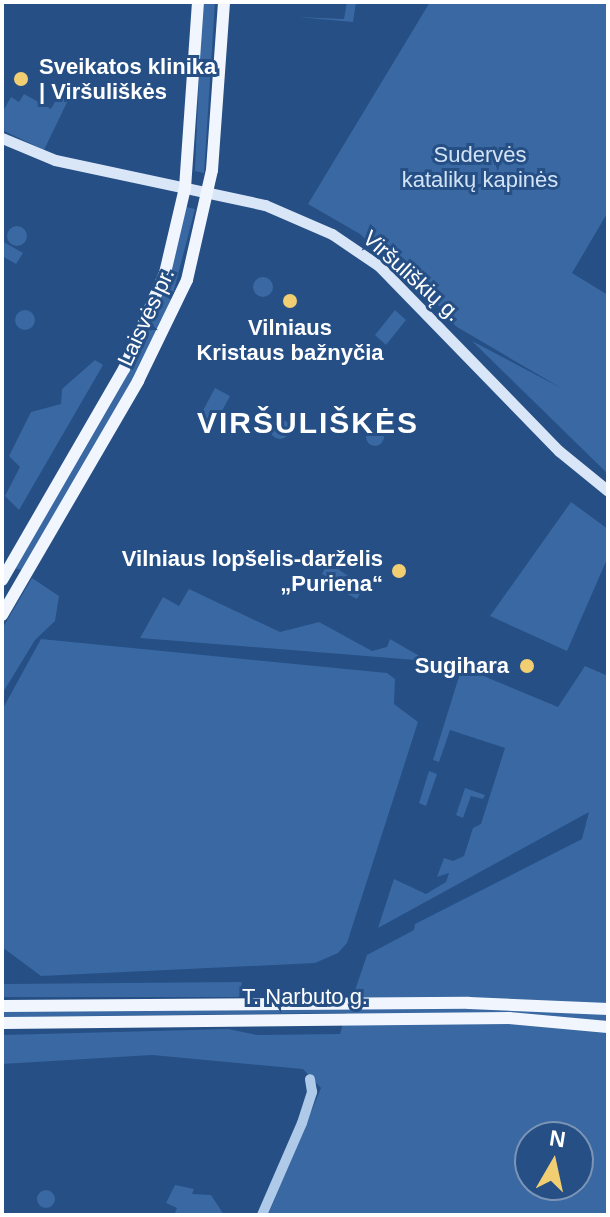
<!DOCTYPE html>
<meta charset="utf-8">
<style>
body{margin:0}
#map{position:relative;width:610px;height:1217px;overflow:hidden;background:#254f85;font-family:Arial,sans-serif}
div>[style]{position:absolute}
.green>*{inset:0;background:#3968a2}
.round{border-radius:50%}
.tertiary>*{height:10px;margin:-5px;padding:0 5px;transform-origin:5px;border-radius:5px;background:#afc9e8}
.secondary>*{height:11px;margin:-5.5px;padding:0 5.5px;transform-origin:5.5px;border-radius:5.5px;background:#d9e6f7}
.primary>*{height:12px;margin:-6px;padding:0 6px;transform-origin:6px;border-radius:6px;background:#f1f6fe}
.dots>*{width:22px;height:22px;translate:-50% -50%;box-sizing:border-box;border:4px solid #254f85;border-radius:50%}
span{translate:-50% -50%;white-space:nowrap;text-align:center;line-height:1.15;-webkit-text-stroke:6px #254f85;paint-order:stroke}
.poi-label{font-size:22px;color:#fff;font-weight:700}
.left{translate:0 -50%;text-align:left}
.right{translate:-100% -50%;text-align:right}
.park-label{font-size:22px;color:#d3e3f6}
.street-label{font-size:22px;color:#fff}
.district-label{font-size:30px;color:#fff;font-weight:700;letter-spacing:2px}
.frame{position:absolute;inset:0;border:4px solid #fff;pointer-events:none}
.north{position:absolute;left:514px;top:1121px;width:80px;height:80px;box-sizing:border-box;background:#254f85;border:2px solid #7c95b6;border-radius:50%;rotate:9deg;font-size:22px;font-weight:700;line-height:32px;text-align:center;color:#fff}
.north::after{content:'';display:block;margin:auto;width:28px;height:36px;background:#f2ce73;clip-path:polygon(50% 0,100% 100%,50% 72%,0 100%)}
</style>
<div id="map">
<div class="green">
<div style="clip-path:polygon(202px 2px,215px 2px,204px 173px,195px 171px)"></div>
<div style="clip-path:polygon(347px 2px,356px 2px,353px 22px,297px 17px,344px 19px)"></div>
<div style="clip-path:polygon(430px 2px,608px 2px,608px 212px,572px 273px,608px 295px,608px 474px,472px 341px,561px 388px,457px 327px,360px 234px,308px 204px)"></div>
<div style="clip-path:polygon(62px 89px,71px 94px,44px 150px,2px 130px,2px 113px,11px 97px,19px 102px,24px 94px,51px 109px)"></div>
<div style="clip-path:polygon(186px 207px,195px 209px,173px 294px,143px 365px,22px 570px,14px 568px,118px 388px,174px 258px)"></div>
<div class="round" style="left:7px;top:226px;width:20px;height:20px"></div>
<div style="clip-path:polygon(2px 241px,23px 253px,16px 264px,2px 256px)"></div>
<div class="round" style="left:253px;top:277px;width:20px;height:20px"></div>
<div style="clip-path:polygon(395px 310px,406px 320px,386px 345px,375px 335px)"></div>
<div class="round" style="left:15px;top:310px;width:20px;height:20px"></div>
<div style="clip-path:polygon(95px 360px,103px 365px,19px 510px,5px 496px,20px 467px,9px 456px,31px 412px,61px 404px,62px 389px)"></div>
<div style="clip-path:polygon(215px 388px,230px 396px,215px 424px,200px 416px)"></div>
<div class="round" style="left:270px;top:419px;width:20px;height:20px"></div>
<div class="round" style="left:366px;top:428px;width:18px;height:18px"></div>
<div style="clip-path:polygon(571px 502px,608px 529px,608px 557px,567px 651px,490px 616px)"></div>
<div style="clip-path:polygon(328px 562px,364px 587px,357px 599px,330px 585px,333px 580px,322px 574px)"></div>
<div style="clip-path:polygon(32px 578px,59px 596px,55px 621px,35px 640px,2px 694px,2px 629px)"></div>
<div style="clip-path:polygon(189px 589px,280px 632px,319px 622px,372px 651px,387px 647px,390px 639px,428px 661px,140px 638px,163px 597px,179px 606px)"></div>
<div style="clip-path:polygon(41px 639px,387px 673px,395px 679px,394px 704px,418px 722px,347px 943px,338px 953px,315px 963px,41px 976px,2px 947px,2px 710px)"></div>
<div style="clip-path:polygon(evenodd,585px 666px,608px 676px,608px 1215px,268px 1215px,321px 1088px,303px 1069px,152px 1055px,2px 1064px,2px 1035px,228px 1029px,257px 1035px,340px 1034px,346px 1013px,2px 1017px,2px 1011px,349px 1008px,367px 955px,414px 930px,415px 924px,582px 839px,589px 812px,378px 928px,394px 879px,426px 894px,446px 882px,449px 873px,437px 877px,444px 858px,453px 861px,464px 856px,473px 828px,481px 824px,505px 748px,450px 730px,439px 762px,433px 760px,462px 667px,558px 707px,585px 666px,530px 1137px,578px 1137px,578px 1185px,530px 1185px,530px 1137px)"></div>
<div style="clip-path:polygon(429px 771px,437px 774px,426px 806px,419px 803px)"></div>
<div style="clip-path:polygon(465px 788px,485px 795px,483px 799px,471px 796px,463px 818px,456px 815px)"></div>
<div style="clip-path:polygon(242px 982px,239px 997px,2px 997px,2px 984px)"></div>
<div style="clip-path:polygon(175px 1185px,194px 1189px,192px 1194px,211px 1195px,224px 1215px,174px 1215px,177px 1208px,166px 1203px)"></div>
<div class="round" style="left:37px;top:1190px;width:18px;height:18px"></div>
</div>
<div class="tertiary">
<div style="left:262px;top:1215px;width:100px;rotate:-66.5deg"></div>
<div style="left:302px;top:1123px;width:33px;rotate:-72deg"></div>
<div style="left:312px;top:1092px;width:13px;rotate:-99deg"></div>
</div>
<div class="secondary">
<div style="left:2px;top:138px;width:57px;rotate:22.5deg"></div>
<div style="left:55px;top:160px;width:215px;rotate:12.1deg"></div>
<div style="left:265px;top:205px;width:73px;rotate:23.4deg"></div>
<div style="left:332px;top:234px;width:57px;rotate:34.2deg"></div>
<div style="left:379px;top:266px;width:258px;rotate:45.8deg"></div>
<div style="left:559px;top:451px;width:63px;rotate:39.2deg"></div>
</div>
<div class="primary">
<div style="left:2px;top:580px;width:244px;rotate:-60deg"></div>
<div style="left:124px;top:369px;width:104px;rotate:-66.9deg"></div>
<div style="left:165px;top:273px;width:87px;rotate:-76.8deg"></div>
<div style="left:185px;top:188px;width:186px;rotate:-86deg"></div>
<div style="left:2px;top:615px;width:271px;rotate:-59.8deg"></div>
<div style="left:138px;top:381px;width:112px;rotate:-64.1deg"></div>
<div style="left:187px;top:280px;width:113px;rotate:-77.2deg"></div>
<div style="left:212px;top:170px;width:168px;rotate:-85.9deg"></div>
<div style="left:2px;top:1006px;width:467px;rotate:-0.4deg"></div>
<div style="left:469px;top:1003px;width:139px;rotate:2.5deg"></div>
<div style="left:2px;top:1023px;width:507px;rotate:-0.57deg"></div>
<div style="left:509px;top:1018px;width:99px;rotate:5.2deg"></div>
</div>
<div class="dots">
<div style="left:21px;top:79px;background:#f2ce73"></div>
<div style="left:290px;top:301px;background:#f2ce73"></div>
<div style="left:399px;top:571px;background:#f2ce73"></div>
<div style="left:527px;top:666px;background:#f2ce73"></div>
</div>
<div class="poi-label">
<span class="left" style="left:39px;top:79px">Sveikatos klinika<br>| Viršuliškės</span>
<span style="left:290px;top:340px">Vilniaus<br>Kristaus bažnyčia</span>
<span class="right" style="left:383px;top:571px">Vilniaus lopšelis-darželis<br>„Puriena“</span>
<span class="right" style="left:509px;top:666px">Sugihara</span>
</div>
<div class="park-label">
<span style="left:480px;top:167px">Sudervės<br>katalikų kapinės</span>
</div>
<div class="street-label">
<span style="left:412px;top:276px;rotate:42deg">Viršuliškių g.</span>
<span style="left:146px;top:317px;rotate:-65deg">Laisvės pr.</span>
<span style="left:305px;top:997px">T. Narbuto g.</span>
</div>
<div class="district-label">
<span style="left:308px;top:423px">VIRŠULIŠKĖS</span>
</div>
<div class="frame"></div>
<div class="north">N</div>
</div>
